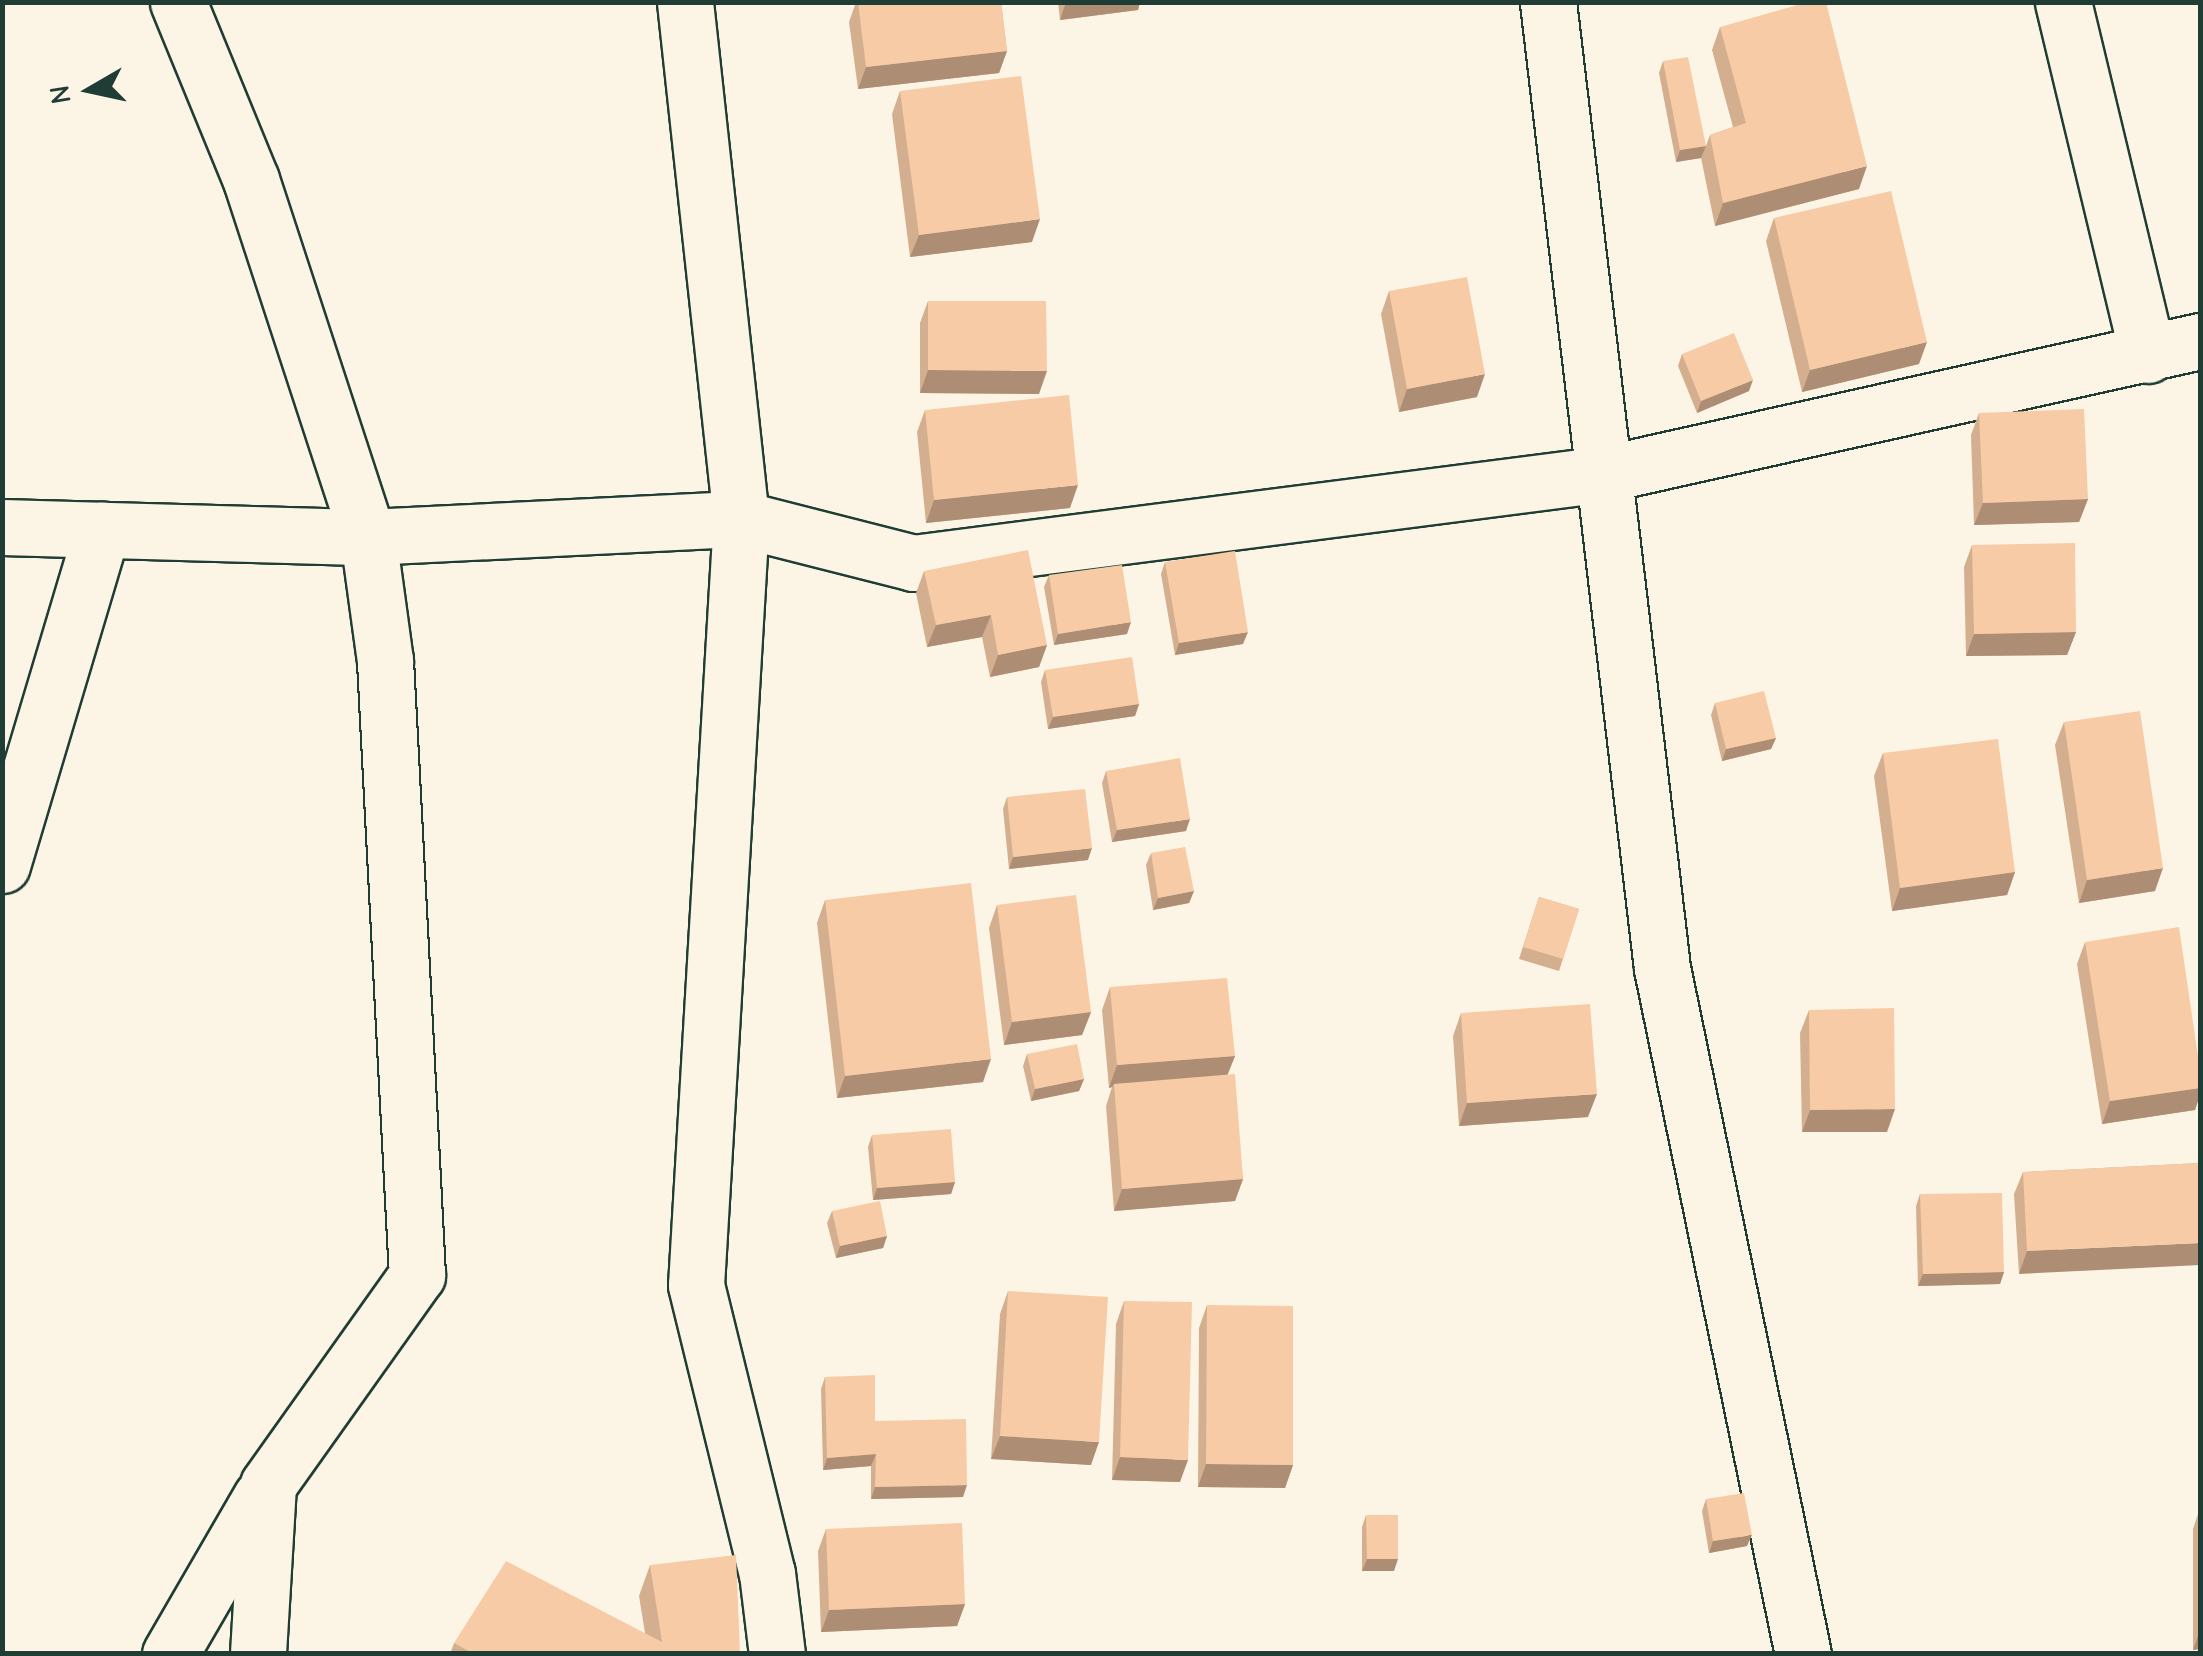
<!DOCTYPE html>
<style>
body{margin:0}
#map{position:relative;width:2203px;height:1656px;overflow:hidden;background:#fcf5e5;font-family:"Comic Neue",sans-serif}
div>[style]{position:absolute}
.roads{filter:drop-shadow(2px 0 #1f3d34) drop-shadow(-2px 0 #1f3d34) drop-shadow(0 2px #1f3d34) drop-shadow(0 -2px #1f3d34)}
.street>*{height:55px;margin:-27.5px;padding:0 27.5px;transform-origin:27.5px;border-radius:27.5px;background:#fcf5e5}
.wall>*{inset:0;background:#d4af8f}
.shaded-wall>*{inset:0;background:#ad8e74}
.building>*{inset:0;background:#f7cba6}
span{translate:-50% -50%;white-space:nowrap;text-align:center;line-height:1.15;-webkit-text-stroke:10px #fcf5e5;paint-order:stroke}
.frame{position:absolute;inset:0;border:5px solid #1f3d34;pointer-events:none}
.north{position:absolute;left:40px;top:40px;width:100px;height:100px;-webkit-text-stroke:8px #fcf5e5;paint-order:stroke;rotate:261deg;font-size:28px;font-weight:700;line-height:40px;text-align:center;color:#1f3d34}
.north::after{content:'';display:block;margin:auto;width:35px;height:45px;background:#1f3d34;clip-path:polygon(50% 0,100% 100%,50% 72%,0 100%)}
</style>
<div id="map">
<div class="roads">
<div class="street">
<div style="left:178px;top:2px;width:192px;rotate:67.7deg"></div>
<div style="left:251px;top:180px;width:376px;rotate:71.9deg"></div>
<div style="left:368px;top:537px;width:125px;rotate:82.2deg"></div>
<div style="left:385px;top:661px;width:615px;rotate:87.02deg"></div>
<div style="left:417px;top:1275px;width:257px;rotate:125.4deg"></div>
<div style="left:268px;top:1485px;width:169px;rotate:93.4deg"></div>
<div style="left:685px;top:2px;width:520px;rotate:83.82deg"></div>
<div style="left:741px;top:519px;width:767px;rotate:93.36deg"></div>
<div style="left:696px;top:1285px;width:297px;rotate:76.2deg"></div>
<div style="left:767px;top:1573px;width:82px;rotate:83deg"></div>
<div style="left:1548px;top:2px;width:973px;rotate:83.27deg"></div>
<div style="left:1662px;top:968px;width:700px;rotate:78.39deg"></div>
<div style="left:2063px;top:2px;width:363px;rotate:76.5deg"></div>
<div style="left:2px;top:527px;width:366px;rotate:1.6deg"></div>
<div style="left:368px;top:537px;width:373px;rotate:-2.8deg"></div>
<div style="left:741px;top:519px;width:178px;rotate:14.3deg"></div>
<div style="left:913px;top:563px;width:697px;rotate:-7.34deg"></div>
<div style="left:1604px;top:474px;width:611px;rotate:-12.58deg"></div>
<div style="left:2px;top:865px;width:350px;rotate:-73.4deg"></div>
<div style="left:170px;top:1654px;width:181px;rotate:-59.9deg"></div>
</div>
</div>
<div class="wall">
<div style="clip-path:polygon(856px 2px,1001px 2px,1007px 51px,999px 73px,858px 89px,849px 22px)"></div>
<div style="clip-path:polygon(1058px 2px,1140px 2px,1138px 10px,1060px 20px)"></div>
<div style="clip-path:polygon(1720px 27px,1859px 189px,1715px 226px,1701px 158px,1676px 162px,1659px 73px,1663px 61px,1706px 146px,1710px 135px,1733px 127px,1712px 50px)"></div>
<div style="clip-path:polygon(900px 91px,1032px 242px,910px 257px,892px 114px)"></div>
<div style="clip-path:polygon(1774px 218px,1919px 364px,1802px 392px,1766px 241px)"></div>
<div style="clip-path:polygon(1389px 291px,1477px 397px,1399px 412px,1381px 314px)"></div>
<div style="clip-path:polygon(928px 301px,1039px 394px,920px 393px,920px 323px)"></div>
<div style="clip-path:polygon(1682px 354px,1749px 391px,1697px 413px,1678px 366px)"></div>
<div style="clip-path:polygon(925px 410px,1070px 508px,926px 523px,917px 432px)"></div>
<div style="clip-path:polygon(1979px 413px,2088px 499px,2079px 522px,1974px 525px,1971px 435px)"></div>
<div style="clip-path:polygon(1972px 545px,2076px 632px,2067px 655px,1966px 656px,1964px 567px)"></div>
<div style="clip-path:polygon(1165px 562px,1243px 644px,1175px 655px,1161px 574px)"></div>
<div style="clip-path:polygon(924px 571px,1047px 645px,1039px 667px,990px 677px,982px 637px,927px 647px,916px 593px)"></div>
<div style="clip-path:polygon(1049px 575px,1127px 634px,1054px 645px,1044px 587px)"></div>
<div style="clip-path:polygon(1045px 670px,1139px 704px,1135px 716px,1048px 729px,1041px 682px)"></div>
<div style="clip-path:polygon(1715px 703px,1776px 738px,1771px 749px,1722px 761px,1711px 715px)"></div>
<div style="clip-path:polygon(2064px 722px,2155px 891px,2079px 903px,2055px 745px)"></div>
<div style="clip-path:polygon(1883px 753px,2015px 872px,2007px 895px,1892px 911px,1874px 776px)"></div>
<div style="clip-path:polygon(1106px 771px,1186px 831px,1112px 842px,1102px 783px)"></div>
<div style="clip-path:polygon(1007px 797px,1088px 860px,1009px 869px,1003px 809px)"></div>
<div style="clip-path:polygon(1151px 853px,1194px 891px,1189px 903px,1153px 910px,1146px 865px)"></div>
<div style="clip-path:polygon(1539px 897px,1579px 909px,1559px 971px,1519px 959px)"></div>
<div style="clip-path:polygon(825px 900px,983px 1082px,837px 1098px,817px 923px)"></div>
<div style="clip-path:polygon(997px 905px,1091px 1012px,1082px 1035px,1004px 1045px,989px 928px)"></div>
<div style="clip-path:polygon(2085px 942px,2200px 1070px,2200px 1095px,2195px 1110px,2102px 1124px,2077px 964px)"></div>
<div style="clip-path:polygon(1110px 987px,1235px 1056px,1228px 1074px,1243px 1179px,1235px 1201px,1114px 1211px,1106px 1106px,1112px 1087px,1109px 1088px,1102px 1010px)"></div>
<div style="clip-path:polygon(1809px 1010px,1887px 1132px,1802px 1132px,1800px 1033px)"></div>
<div style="clip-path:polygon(1461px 1013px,1588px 1117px,1459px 1126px,1453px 1036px)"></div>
<div style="clip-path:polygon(1027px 1054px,1084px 1079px,1079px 1091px,1031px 1101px,1023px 1066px)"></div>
<div style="clip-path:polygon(872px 1135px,955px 1182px,951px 1194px,873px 1200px,868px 1147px)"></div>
<div style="clip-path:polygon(2200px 1163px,2019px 1274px,2014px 1194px,2023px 1172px)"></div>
<div style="clip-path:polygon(1920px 1194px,2004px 1272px,2000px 1284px,1918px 1286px,1916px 1206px)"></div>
<div style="clip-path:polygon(832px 1211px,887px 1236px,883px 1248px,836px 1258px,827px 1223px)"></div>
<div style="clip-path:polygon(1008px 1291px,1091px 1465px,991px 1459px,1000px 1314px)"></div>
<div style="clip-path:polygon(1124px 1301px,1180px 1482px,1112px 1480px,1116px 1324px)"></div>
<div style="clip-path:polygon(1207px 1305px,1293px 1465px,1285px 1488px,1198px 1487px,1199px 1328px)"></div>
<div style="clip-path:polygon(825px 1377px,875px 1421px,963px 1497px,871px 1499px,871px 1466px,823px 1470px,821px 1389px)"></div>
<div style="clip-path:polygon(1706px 1499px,1747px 1546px,1709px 1553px,1702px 1511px)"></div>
<div style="clip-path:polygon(2200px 1508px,2200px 1649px,2193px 1650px,2193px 1529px)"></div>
<div style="clip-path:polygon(1366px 1515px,1394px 1571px,1362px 1571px,1362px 1527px)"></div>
<div style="clip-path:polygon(826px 1529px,965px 1604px,957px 1626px,821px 1632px,818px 1551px)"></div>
<div style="clip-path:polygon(650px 1565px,740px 1654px,450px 1654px,454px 1643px,645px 1633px,639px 1596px)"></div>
</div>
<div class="shaded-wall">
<div style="clip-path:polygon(1066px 2px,1140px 2px,1138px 10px,1060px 20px)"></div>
<div style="clip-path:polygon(1007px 51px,999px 73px,858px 89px,866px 67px)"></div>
<div style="clip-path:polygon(1706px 146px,1701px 158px,1676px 162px,1680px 150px)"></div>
<div style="clip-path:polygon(1867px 166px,1859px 189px,1715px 226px,1723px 203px)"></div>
<div style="clip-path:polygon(1040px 219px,1032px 242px,910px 257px,919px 235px)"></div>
<div style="clip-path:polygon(1927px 342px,1919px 364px,1802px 392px,1810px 370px)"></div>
<div style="clip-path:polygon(928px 370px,1047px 371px,1039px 394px,920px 393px)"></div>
<div style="clip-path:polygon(1485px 374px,1477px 397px,1399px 412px,1407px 389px)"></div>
<div style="clip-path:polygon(1753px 380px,1749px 391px,1697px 413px,1701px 401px)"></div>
<div style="clip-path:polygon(1078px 485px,1070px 508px,926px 523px,934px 500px)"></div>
<div style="clip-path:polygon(2088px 499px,2079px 522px,1974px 525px,1983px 503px)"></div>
<div style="clip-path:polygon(991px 615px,982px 637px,927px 647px,936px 625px)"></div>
<div style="clip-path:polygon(1131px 622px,1127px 634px,1054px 645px,1058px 634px)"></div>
<div style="clip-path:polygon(1248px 632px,1243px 644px,1175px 655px,1179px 643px)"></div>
<div style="clip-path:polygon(2076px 632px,2067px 655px,1966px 656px,1974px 634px)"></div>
<div style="clip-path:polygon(1047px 645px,1039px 667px,990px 677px,998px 655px)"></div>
<div style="clip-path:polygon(1139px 704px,1135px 716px,1048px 729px,1053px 717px)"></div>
<div style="clip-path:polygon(1776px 738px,1771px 749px,1722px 761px,1726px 749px)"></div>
<div style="clip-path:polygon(1190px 819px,1186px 831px,1112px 842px,1117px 830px)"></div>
<div style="clip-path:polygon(1092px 848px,1088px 860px,1009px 869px,1013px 857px)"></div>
<div style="clip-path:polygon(2163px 868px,2155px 891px,2079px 903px,2087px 880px)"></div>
<div style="clip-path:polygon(2015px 872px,2007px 895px,1892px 911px,1900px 888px)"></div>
<div style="clip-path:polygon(1194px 891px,1189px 903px,1153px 910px,1158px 898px)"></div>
<div style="clip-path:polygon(1091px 1012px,1082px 1035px,1004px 1045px,1012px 1022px)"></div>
<div style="clip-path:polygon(1235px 1056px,1226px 1078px,1114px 1084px,1112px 1087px,1109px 1088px,1117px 1065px)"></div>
<div style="clip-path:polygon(991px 1059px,983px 1082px,837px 1098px,845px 1076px)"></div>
<div style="clip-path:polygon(1084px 1079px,1079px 1091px,1031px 1101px,1035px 1089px)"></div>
<div style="clip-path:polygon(2200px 1088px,2200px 1095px,2195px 1110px,2102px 1124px,2110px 1101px)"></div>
<div style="clip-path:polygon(1597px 1094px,1588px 1117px,1459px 1126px,1467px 1103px)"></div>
<div style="clip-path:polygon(1895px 1109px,1887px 1132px,1802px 1132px,1810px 1110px)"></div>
<div style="clip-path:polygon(1243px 1179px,1235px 1201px,1114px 1211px,1122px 1189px)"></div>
<div style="clip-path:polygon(955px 1182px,951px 1194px,873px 1200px,877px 1188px)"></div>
<div style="clip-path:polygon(887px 1236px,883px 1248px,836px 1258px,840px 1246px)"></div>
<div style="clip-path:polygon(2200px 1243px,2200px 1265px,2019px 1274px,2027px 1251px)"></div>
<div style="clip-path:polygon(2004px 1272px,2000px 1284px,1918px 1286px,1923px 1274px)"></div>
<div style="clip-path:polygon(1000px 1436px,1099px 1442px,1091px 1465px,991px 1459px)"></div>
<div style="clip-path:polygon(876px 1454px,871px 1466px,823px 1470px,827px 1458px)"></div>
<div style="clip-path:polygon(1120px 1457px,1188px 1460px,1180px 1482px,1112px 1480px)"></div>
<div style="clip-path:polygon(1206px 1464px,1293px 1465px,1285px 1488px,1198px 1487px)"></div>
<div style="clip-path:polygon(967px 1485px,963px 1497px,871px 1499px,875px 1487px)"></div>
<div style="clip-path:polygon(1752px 1535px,1747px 1546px,1709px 1553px,1713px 1541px)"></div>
<div style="clip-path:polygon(1367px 1559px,1398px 1559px,1394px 1571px,1362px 1571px)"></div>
<div style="clip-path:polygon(965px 1604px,957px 1626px,821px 1632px,829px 1610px)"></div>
<div style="clip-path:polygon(2200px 1630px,2200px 1649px,2193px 1650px)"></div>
</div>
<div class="building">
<div style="clip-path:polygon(858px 2px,1001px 2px,1007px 51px,866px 67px)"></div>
<div style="clip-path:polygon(1808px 2px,1826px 2px,1867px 166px,1723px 203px,1710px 135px,1746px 123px,1720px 27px)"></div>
<div style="clip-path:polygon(1688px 57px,1706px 146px,1680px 150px,1663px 61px)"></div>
<div style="clip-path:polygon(1021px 76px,1040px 219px,919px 235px,900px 91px)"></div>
<div style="clip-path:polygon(1891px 191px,1927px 342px,1810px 370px,1774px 218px)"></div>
<div style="clip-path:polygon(1467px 277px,1485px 374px,1407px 389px,1389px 291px)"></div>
<div style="clip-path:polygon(928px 301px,1046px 301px,1047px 371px,928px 370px)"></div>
<div style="clip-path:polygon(1734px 333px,1753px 380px,1701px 401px,1682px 354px)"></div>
<div style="clip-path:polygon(1069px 395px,1078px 485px,934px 500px,925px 410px)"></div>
<div style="clip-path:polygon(2084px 409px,2088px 499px,1983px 503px,1979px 413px)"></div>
<div style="clip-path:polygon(2075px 543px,2076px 632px,1974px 634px,1972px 545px)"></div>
<div style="clip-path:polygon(1028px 550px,1047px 645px,998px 655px,991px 615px,936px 625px,924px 571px)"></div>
<div style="clip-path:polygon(1235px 551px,1248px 632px,1179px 643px,1165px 562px)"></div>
<div style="clip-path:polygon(1122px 565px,1131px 622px,1058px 634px,1049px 575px)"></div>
<div style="clip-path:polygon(1132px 657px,1139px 704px,1053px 717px,1045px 670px)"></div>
<div style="clip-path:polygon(1764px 691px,1776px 738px,1726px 749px,1715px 703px)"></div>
<div style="clip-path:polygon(2140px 711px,2163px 868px,2087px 880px,2064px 722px)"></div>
<div style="clip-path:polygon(1998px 739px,2015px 872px,1900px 888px,1883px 753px)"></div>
<div style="clip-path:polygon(1180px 758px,1190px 819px,1117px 830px,1106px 771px)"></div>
<div style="clip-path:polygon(1085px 789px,1092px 848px,1013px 857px,1007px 797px)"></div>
<div style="clip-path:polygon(1185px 847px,1194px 891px,1158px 898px,1151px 853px)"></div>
<div style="clip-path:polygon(971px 883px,991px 1059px,845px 1076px,825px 900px)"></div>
<div style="clip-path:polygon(1076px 895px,1091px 1012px,1012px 1022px,997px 905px)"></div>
<div style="clip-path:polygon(1539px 897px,1579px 909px,1563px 959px,1523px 947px)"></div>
<div style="clip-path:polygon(2179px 927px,2200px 1070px,2200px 1088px,2110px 1101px,2085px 942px)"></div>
<div style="clip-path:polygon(1227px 978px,1235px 1056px,1117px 1065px,1110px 987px)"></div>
<div style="clip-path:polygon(1590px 1004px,1597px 1094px,1467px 1103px,1461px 1013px)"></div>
<div style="clip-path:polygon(1894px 1008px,1895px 1109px,1810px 1110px,1809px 1010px)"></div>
<div style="clip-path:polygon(1077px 1044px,1084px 1079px,1035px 1089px,1027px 1054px)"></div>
<div style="clip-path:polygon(1235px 1074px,1243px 1179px,1122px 1189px,1114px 1084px)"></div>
<div style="clip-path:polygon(951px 1129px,955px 1182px,877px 1188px,872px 1135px)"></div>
<div style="clip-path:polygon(2200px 1163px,2200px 1243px,2027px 1251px,2023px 1172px)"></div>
<div style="clip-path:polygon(2002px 1193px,2004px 1272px,1923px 1274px,1920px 1194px)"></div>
<div style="clip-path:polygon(880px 1201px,887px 1236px,840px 1246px,832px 1211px)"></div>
<div style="clip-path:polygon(1008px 1291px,1108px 1297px,1099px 1442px,1000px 1436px)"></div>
<div style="clip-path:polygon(1124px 1301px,1192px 1302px,1188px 1460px,1120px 1457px)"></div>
<div style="clip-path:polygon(1207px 1305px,1293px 1306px,1293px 1465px,1206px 1464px)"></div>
<div style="clip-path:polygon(875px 1375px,875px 1421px,966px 1419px,967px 1485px,875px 1487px,876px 1454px,827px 1458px,825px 1377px)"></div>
<div style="clip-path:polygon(1744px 1493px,1752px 1535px,1713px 1541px,1706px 1499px)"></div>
<div style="clip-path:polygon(1366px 1515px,1398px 1515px,1398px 1559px,1367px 1559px)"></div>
<div style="clip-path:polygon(962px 1523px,965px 1604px,829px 1610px,826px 1529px)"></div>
<div style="clip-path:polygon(736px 1555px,740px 1654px,474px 1654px,454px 1643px,506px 1561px,662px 1642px,650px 1565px)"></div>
</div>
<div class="frame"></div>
<div class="north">N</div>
</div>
